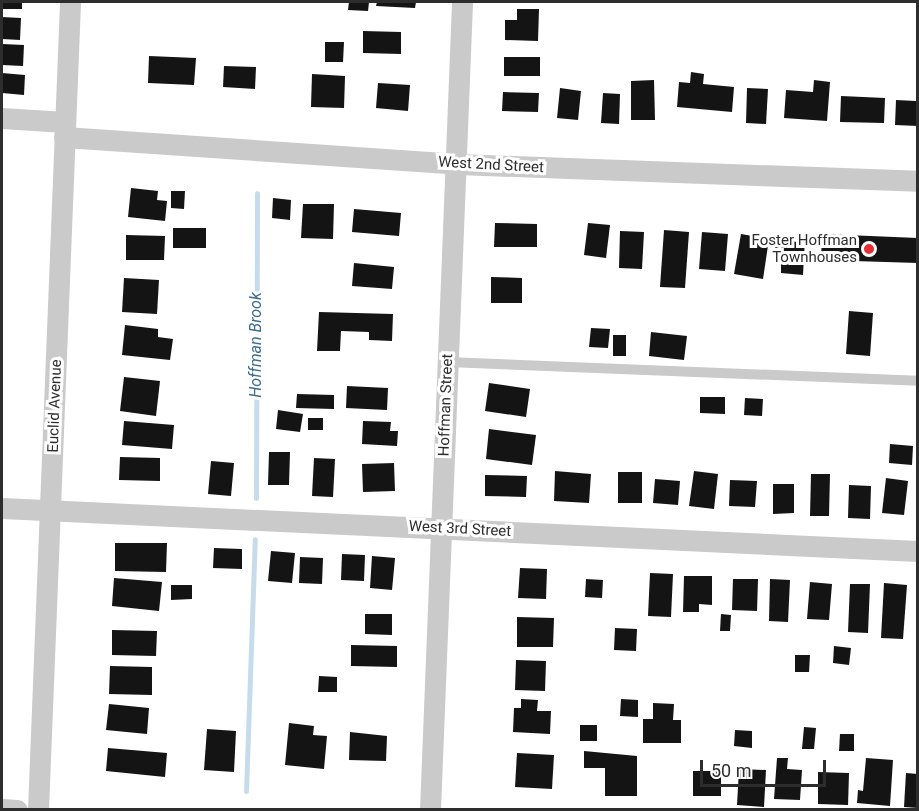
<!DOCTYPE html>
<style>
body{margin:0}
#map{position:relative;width:919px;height:811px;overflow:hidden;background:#fff;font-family:Roboto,sans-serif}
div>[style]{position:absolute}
.stream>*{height:5px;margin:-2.5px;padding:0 2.5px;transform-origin:2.5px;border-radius:2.5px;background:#c6dceb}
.building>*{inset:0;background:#141414}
.lane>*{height:10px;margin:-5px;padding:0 5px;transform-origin:5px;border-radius:5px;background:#cacaca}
.street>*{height:21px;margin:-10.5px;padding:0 10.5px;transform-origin:10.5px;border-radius:10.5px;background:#cacaca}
.dots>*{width:16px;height:16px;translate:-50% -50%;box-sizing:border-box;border:3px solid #fff;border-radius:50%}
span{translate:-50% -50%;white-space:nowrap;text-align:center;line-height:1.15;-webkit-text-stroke:6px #fff;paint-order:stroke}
.street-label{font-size:15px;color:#2d2d2d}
.poi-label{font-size:15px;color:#2d2d2d}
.right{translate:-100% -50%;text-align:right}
.water-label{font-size:16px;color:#3b6d90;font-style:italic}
.frame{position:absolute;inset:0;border:3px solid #2d2d2d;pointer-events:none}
.scale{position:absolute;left:700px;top:760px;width:126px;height:27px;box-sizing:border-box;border:3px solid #2d2d2d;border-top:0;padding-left:8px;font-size:18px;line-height:21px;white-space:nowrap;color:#2d2d2d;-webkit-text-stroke:4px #fff;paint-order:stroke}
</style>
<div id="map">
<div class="stream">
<div style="left:256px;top:498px;width:305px;rotate:-89.8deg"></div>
<div style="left:246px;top:791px;width:252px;rotate:-88deg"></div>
</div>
<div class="building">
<div style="clip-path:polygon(2px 2px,22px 2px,22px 9px,2px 9px)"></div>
<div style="clip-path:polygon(349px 2px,369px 2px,368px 11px,348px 10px)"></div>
<div style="clip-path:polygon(377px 2px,416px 2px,415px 8px,376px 6px)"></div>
<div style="clip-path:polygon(517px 9px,539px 9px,538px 41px,505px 40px,505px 20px,517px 20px)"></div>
<div style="clip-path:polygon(2px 17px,21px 18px,20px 40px,2px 39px)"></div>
<div style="clip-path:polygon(363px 31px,401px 32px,401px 54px,363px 53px)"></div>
<div style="clip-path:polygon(325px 42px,344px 42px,343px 62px,325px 62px)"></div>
<div style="clip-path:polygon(2px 44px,24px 45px,23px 66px,2px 65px)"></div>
<div style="clip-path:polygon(149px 56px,196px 58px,194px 85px,148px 83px)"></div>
<div style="clip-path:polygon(504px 57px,540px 57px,540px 76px,504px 76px)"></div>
<div style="clip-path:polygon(224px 66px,256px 67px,255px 89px,223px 87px)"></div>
<div style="clip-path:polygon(691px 72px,704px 74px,703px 84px,734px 87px,732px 112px,677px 107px,679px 82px,690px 83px)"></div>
<div style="clip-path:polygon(2px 73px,25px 75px,24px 95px,2px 93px)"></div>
<div style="clip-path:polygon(312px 74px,345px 76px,344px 108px,311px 107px)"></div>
<div style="clip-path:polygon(654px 80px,655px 120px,631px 120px,631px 81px)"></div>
<div style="clip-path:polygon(814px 80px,830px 82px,827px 121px,784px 118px,786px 90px,813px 92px)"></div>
<div style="clip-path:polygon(378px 83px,410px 85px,408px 111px,376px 108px)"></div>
<div style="clip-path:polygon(560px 88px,581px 91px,578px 120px,557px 118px)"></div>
<div style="clip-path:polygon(747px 88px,768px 89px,766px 124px,746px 123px)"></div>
<div style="clip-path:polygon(503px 92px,539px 93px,538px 112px,502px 111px)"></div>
<div style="clip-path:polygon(603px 93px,620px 94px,619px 124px,601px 123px)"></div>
<div style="clip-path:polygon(841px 96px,885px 98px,884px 123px,840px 122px)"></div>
<div style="clip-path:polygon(896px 100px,916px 101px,918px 126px,895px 125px)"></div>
<div style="clip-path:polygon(131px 188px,158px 191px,157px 200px,167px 201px,165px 221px,128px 217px)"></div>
<div style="clip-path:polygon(171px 191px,185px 191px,184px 209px,171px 208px)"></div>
<div style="clip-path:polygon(273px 198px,291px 200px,290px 220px,272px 218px)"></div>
<div style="clip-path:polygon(303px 204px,334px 204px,333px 239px,301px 238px)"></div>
<div style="clip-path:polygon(354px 209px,401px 213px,399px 236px,352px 232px)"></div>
<div style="clip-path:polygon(495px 223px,537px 224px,537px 247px,494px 247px)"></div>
<div style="clip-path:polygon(588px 223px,610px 225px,606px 258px,584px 255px)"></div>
<div style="clip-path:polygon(173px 228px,206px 228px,206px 248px,173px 248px)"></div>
<div style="clip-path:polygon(664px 230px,689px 232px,685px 288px,660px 287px)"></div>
<div style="clip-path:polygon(620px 231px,644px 232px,642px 269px,619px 268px)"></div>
<div style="clip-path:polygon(702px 232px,728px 234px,725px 271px,699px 269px)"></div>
<div style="clip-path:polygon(741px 234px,769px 239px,763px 279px,734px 274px)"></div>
<div style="clip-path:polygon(822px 234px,918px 238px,918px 263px,821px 260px)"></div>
<div style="clip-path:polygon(126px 235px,165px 236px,164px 260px,126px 260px)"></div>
<div style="clip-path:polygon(776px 237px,805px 239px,803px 275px,781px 273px,781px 263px,774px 263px)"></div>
<div style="clip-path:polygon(354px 263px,394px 267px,392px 289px,352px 286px)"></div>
<div style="clip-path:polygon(491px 277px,522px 278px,522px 303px,491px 303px)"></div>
<div style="clip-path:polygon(124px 278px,159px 280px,157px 314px,122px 312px)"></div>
<div style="clip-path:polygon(849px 311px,873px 313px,870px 356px,846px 354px)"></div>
<div style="clip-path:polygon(319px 312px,393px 314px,392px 341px,369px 340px,369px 332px,341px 331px,340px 351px,317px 351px)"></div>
<div style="clip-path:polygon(125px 325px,158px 329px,158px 337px,173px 339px,170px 360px,122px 355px)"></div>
<div style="clip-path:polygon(591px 328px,610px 329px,608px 348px,589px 347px)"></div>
<div style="clip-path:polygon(651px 332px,687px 336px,684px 360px,649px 356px)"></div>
<div style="clip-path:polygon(613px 335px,626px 335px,626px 356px,613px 356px)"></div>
<div style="clip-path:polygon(124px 377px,160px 381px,156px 416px,120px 411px)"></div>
<div style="clip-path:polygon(489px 383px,530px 389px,526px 417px,485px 411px)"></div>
<div style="clip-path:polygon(347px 386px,388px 388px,387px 410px,346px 408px)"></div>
<div style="clip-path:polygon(297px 394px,334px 395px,334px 409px,296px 408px)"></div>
<div style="clip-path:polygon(700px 397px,725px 397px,725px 414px,700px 413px)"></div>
<div style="clip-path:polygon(745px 398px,763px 399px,762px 416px,744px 415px)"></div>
<div style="clip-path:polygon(278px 410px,303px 414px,300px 432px,276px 429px)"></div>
<div style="clip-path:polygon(308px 418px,323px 418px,323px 430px,308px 430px)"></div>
<div style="clip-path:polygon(124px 421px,174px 425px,172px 449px,122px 445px)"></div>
<div style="clip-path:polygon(363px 421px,391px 422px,390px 431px,398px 431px,397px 446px,362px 444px)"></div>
<div style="clip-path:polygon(489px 429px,536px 435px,532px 465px,486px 459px)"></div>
<div style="clip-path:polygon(890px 444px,913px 446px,912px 465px,889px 463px)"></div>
<div style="clip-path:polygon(269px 452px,290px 452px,289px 485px,268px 485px)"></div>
<div style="clip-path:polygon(120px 457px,160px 458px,160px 481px,119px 480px)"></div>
<div style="clip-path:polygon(314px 458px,335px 459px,333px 497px,312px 496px)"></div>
<div style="clip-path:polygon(211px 461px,234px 463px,231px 496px,208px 494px)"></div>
<div style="clip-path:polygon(394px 463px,395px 491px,363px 492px,362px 464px)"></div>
<div style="clip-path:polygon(555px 471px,591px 474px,589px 503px,554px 501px)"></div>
<div style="clip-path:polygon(694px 471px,718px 474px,714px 509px,689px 506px)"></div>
<div style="clip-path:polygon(618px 472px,642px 472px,642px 503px,618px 503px)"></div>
<div style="clip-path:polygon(811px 474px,830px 474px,829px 516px,810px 516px)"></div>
<div style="clip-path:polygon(485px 475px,527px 476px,526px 497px,485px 496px)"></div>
<div style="clip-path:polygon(886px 478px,908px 481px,904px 515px,882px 513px)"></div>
<div style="clip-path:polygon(655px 479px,680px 481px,678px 505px,653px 503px)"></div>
<div style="clip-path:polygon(730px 480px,757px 481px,755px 507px,729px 506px)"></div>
<div style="clip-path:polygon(773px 484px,794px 484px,794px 513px,773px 514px)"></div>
<div style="clip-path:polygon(849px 485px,871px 486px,870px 519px,848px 518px)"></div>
<div style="clip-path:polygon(115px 543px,167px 543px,166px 572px,115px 571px)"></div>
<div style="clip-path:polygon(214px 548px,242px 549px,242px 569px,213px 568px)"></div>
<div style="clip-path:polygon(271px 551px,295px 553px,292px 583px,268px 581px)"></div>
<div style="clip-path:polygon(342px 554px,365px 555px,364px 581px,341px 580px)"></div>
<div style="clip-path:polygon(372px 556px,395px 558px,392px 590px,370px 588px)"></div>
<div style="clip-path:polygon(300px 557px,323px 558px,322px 584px,299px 583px)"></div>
<div style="clip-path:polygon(520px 568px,547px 569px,546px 599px,518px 598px)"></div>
<div style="clip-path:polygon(650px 573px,673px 574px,671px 617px,648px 616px)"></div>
<div style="clip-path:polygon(684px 576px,712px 576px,712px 605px,699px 604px,699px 612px,683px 612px)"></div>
<div style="clip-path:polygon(114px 578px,162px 582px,159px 611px,112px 606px)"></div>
<div style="clip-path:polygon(586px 579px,603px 580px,602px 598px,585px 597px)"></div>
<div style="clip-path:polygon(733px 579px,758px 579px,757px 611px,732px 610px)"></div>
<div style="clip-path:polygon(770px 579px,790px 580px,788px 622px,769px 621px)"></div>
<div style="clip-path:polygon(810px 582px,832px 584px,829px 620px,807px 619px)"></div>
<div style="clip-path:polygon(884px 583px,907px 585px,903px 639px,881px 638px)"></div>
<div style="clip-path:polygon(850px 584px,870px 584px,868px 633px,848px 632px)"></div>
<div style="clip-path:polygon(171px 585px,192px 585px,192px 599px,171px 600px)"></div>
<div style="clip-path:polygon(365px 614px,392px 614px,392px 635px,365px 634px)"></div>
<div style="clip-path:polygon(721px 614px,731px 615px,730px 631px,720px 631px)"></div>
<div style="clip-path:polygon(517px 617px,554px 618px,553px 647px,517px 647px)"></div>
<div style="clip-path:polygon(615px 628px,637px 629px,636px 651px,614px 650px)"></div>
<div style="clip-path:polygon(112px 630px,157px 631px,156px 656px,112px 655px)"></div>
<div style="clip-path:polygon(351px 645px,397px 646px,397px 667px,351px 666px)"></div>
<div style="clip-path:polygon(834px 646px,851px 648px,849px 665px,833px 663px)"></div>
<div style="clip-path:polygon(795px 655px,810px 655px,809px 672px,795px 672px)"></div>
<div style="clip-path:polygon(516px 660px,546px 661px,545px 691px,515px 690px)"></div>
<div style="clip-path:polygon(110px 666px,152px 667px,152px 695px,109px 694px)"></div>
<div style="clip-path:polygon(319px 676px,337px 677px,337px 692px,318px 692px)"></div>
<div style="clip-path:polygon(521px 699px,538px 700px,537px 711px,551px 711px,550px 734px,513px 732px,514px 708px,521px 708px)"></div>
<div style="clip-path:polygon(621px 699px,638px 700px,638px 717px,620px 716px)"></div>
<div style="clip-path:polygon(653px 703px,674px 704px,673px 720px,681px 720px,681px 743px,643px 743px,643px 719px,653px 719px)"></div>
<div style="clip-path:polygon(109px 704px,149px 708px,147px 734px,106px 730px)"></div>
<div style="clip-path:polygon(289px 723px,314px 726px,313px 735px,327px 736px,324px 769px,285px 765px)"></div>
<div style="clip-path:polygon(580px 725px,597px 725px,597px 741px,580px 741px)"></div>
<div style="clip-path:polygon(804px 727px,816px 728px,814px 749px,802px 749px)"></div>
<div style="clip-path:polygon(207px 729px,236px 731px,234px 772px,204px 770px)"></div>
<div style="clip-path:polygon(735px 730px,752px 731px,752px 748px,734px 746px)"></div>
<div style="clip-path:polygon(350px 732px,387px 736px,386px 761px,349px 760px)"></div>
<div style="clip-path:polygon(840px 734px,854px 734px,854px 751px,839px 751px)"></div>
<div style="clip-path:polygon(108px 748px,167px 753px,165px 777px,106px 771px)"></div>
<div style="clip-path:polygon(584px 751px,637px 756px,637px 796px,605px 796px,605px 768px,584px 768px)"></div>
<div style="clip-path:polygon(517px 753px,554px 755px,552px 789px,515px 787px)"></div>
<div style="clip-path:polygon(777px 758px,788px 758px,787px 769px,802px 770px,800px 800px,774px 799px)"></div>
<div style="clip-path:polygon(866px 758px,893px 760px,890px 806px,857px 803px,858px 790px,863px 791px)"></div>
<div style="clip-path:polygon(739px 769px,766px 770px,764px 807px,737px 805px)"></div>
<div style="clip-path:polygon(693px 771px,721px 771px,721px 796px,693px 796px)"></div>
<div style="clip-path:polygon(818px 772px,849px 773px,848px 805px,818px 804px)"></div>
<div style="clip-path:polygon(906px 773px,918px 774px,918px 808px,904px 807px)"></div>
</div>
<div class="lane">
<div style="left:448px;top:362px;width:470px;rotate:2.3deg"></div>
</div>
<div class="street">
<div style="left:2px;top:118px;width:63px;rotate:3.6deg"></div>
<div style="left:64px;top:137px;width:395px;rotate:3.9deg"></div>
<div style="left:458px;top:164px;width:460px;rotate:2.1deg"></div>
<div style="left:2px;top:508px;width:917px;rotate:2.69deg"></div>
<div style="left:2px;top:809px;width:15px;rotate:4deg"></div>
<div style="left:38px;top:810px;width:809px;rotate:-87.73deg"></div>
<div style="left:430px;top:810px;width:809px;rotate:-87.73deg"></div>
</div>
<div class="dots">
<div style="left:869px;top:249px;background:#e72d37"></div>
</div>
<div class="street-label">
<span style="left:491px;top:165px;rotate:3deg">West 2nd Street</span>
<span style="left:446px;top:405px;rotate:-88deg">Hoffman Street</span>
<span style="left:55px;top:406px;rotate:-88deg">Euclid Avenue</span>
<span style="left:460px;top:529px;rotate:3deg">West 3rd Street</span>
</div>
<div class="poi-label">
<span class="right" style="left:857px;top:249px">Foster Hoffman<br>Townhouses</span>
</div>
<div class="water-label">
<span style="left:256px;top:345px;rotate:-90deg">Hoffman Brook</span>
</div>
<div class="frame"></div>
<div class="scale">50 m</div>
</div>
